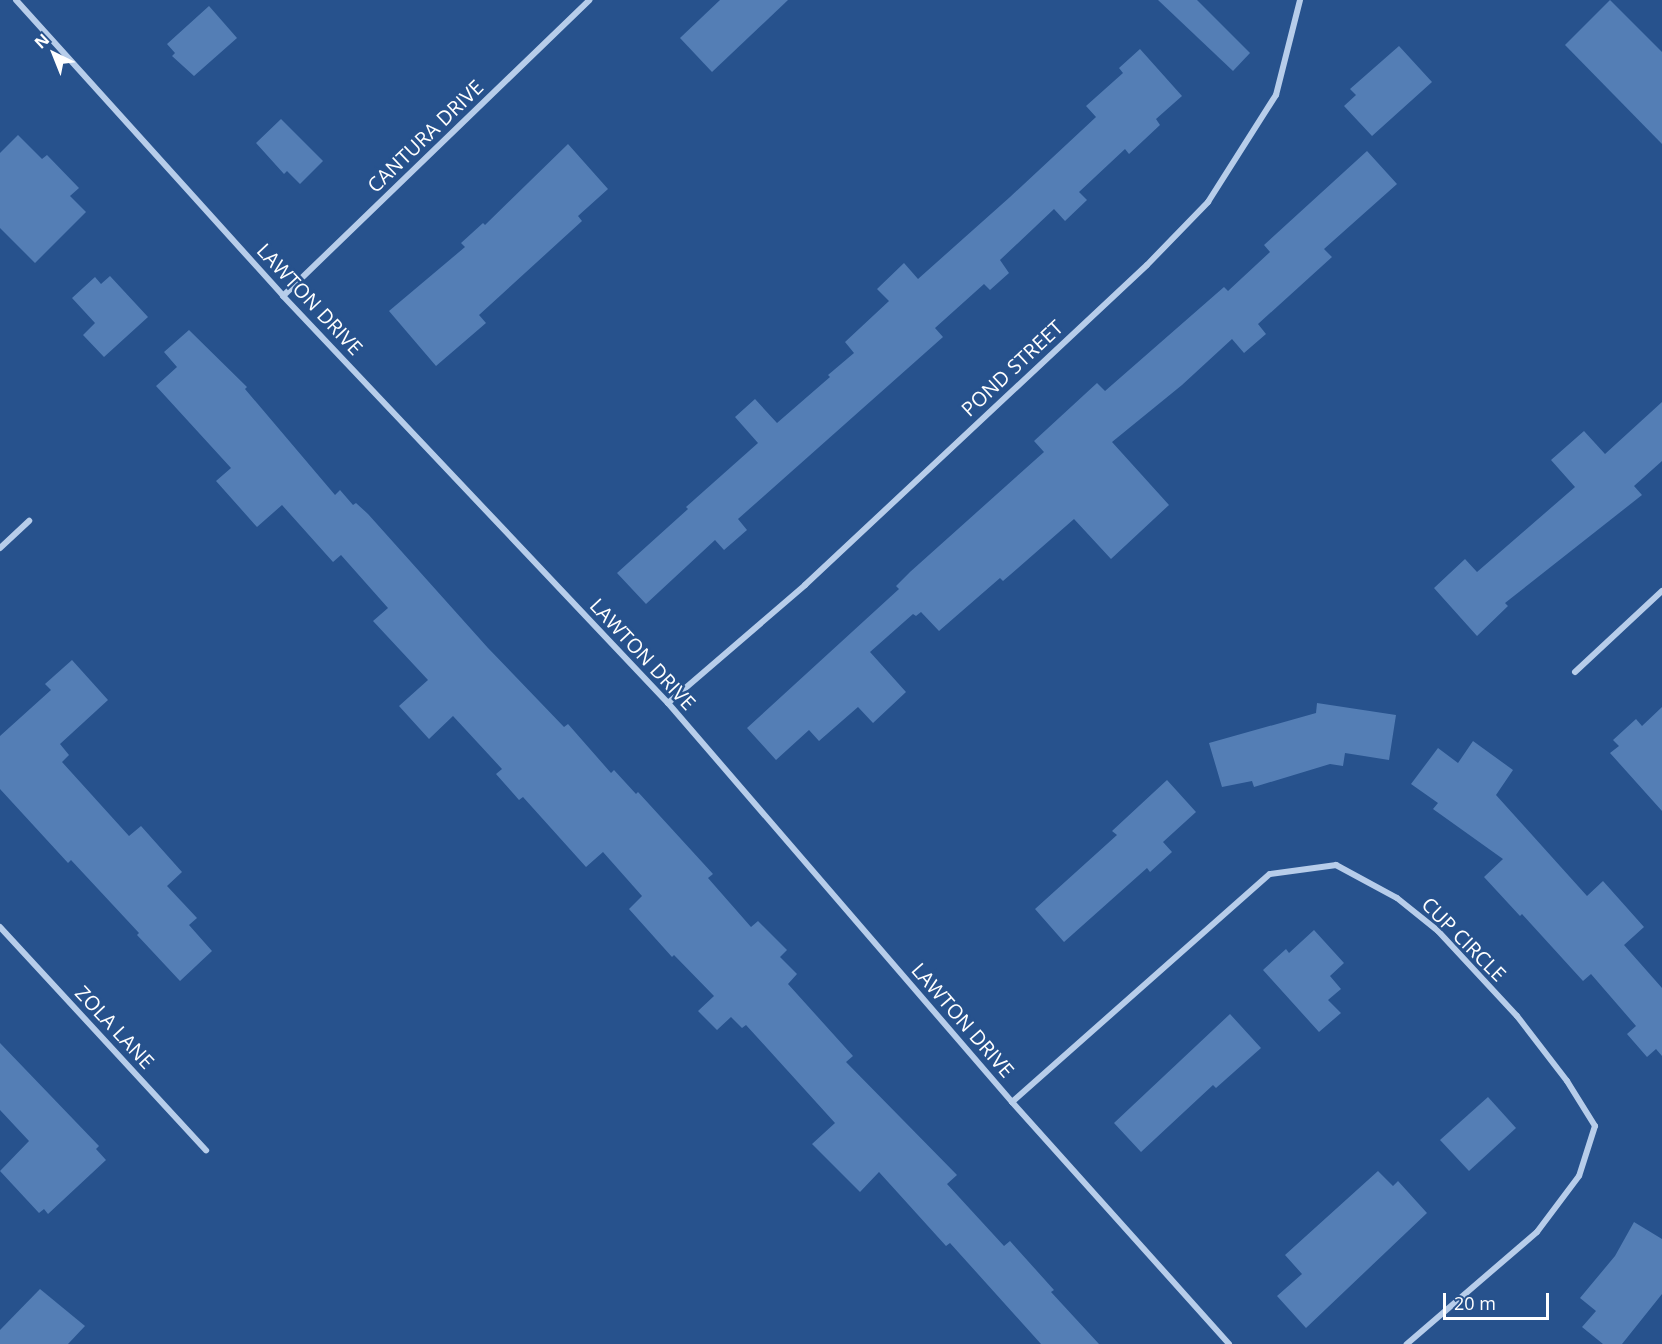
<!DOCTYPE html>
<style>
body{margin:0}
#map{position:relative;width:1662px;height:1344px;overflow:hidden;background:#27528d;font-family:"Open Sans",sans-serif}
div>[style]{position:absolute}
.building>*{inset:0;background:#547eb5}
.minor>*{height:6px;margin:-3px;padding:0 3px;transform-origin:3px;border-radius:3px;background:#b7cdea}
span{translate:-50% -50%;white-space:nowrap;text-align:center;line-height:1.15;-webkit-text-stroke:5px #27528d;paint-order:stroke}
.street-label{font-size:20px;color:#fff}
.north{position:absolute;left:24px;top:24px;width:60px;height:60px;-webkit-text-stroke:4px #27528d;paint-order:stroke;rotate:317deg;font-size:16px;font-weight:700;line-height:24px;text-align:center;color:#fff}
.north::after{content:'';display:block;margin:auto;width:21px;height:27px;background:#fff;clip-path:polygon(50% 0,100% 100%,50% 72%,0 100%)}
.scale{position:absolute;left:1443px;top:1293px;width:106px;height:27px;box-sizing:border-box;border:3px solid #fff;border-top:0;padding-left:8px;font-size:18px;line-height:21px;white-space:nowrap;color:#fff;-webkit-text-stroke:4px #27528d;paint-order:stroke}
</style>
<div id="map">
<div class="building">
<div style="clip-path:polygon(720px 0,788px 0,712px 72px,680px 38px)"></div>
<div style="clip-path:polygon(1158px 0,1197px 0,1250px 53px,1233px 71px)"></div>
<div style="clip-path:polygon(1610px 0,1662px 52px,1662px 144px,1565px 45px)"></div>
<div style="clip-path:polygon(209px 6px,237px 38px,194px 76px,172px 56px,175px 53px,167px 44px)"></div>
<div style="clip-path:polygon(1399px 46px,1432px 82px,1372px 136px,1344px 106px,1356px 95px,1350px 89px)"></div>
<div style="clip-path:polygon(1140px 49px,1182px 96px,1156px 119px,1160px 125px,1129px 154px,1125px 149px,1079px 192px,1087px 200px,1065px 221px,1054px 209px,1000px 260px,1009px 273px,990px 290px,984px 284px,935px 328px,943px 337px,738px 519px,747px 530px,724px 550px,715px 540px,646px 604px,617px 573px,688px 509px,686px 507px,758px 443px,735px 417px,755px 399px,777px 423px,830px 377px,828px 375px,854px 353px,845px 342px,889px 301px,877px 289px,904px 263px,918px 279px,1010px 197px,1096px 117px,1086px 106px,1123px 73px,1119px 68px)"></div>
<div style="clip-path:polygon(281px 119px,323px 161px,300px 184px,287px 171px,284px 174px,256px 143px)"></div>
<div style="clip-path:polygon(18px 135px,42px 159px,47px 155px,79px 188px,70px 196px,86px 212px,35px 263px,0 228px,0 153px)"></div>
<div style="clip-path:polygon(568px 144px,608px 189px,578px 216px,582px 221px,479px 315px,486px 323px,436px 366px,389px 311px,465px 247px,461px 243px,483px 223px,485px 225px)"></div>
<div style="clip-path:polygon(1367px 151px,1397px 184px,1324px 249px,1332px 257px,1258px 324px,1266px 334px,1244px 353px,1232px 339px,1182px 385px,1112px 442px,1169px 505px,1111px 559px,1074px 519px,1003px 581px,1000px 578px,939px 631px,921px 612px,916px 616px,913px 614px,870px 652px,906px 692px,873px 723px,858px 707px,819px 741px,809px 730px,776px 760px,747px 728px,899px 589px,896px 586px,910px 572px,1044px 452px,1034px 441px,1097px 383px,1105px 391px,1224px 287px,1228px 291px,1270px 252px,1264px 245px)"></div>
<div style="clip-path:polygon(110px 276px,148px 317px,104px 357px,83px 335px,95px 323px,72px 298px,95px 277px,101px 284px)"></div>
<div style="clip-path:polygon(189px 330px,247px 387px,245px 389px,335px 495px,340px 490px,353px 505px,356px 503px,368px 514px,488px 648px,564px 727px,568px 724px,611px 773px,614px 770px,636px 794px,638px 792px,713px 874px,708px 878px,751px 927px,758px 921px,787px 950px,780px 957px,797px 974px,788px 984px,853px 1056px,846px 1062px,957px 1175px,947px 1184px,1004px 1246px,1010px 1241px,1054px 1290px,1051px 1292px,1099px 1344px,1041px 1344px,950px 1243px,946px 1246px,879px 1172px,860px 1192px,812px 1144px,835px 1123px,746px 1025px,742px 1028px,731px 1017px,717px 1030px,698px 1011px,714px 996px,674px 955px,672px 957px,629px 909px,642px 896px,603px 852px,586px 867px,523px 797px,519px 800px,496px 774px,502px 769px,453px 716px,429px 739px,399px 706px,428px 680px,373px 621px,388px 608px,341px 555px,333px 562px,282px 505px,257px 527px,216px 481px,231px 468px,156px 386px,177px 367px,164px 352px)"></div>
<div style="clip-path:polygon(1662px 402px,1662px 461px,1634px 486px,1642px 495px,1505px 603px,1508px 606px,1477px 636px,1434px 588px,1465px 559px,1477px 572px,1575px 487px,1551px 460px,1584px 431px,1605px 454px)"></div>
<div style="clip-path:polygon(72px 660px,108px 700px,60px 744px,69px 755px,62px 762px,129px 836px,141px 826px,182px 872px,167px 886px,197px 918px,189px 925px,212px 951px,180px 981px,137px 935px,139px 933px,71px 860px,68px 863px,0 789px,0 736px,51px 690px,45px 684px)"></div>
<div style="clip-path:polygon(1317px 703px,1396px 715px,1389px 760px,1345px 753px,1343px 766px,1330px 764px,1254px 787px,1252px 781px,1222px 787px,1209px 743px,1316px 713px)"></div>
<div style="clip-path:polygon(1662px 707px,1662px 811px,1610px 753px,1619px 746px,1613px 740px,1636px 719px,1642px 726px)"></div>
<div style="clip-path:polygon(1473px 741px,1513px 770px,1496px 795px,1587px 896px,1603px 881px,1644px 927px,1624px 945px,1662px 988px,1662px 1056px,1656px 1049px,1647px 1057px,1627px 1034px,1636px 1026px,1591px 974px,1583px 981px,1522px 914px,1520px 916px,1484px 877px,1503px 859px,1433px 809px,1438px 803px,1411px 784px,1438px 748px,1458px 763px)"></div>
<div style="clip-path:polygon(1167px 780px,1196px 812px,1163px 842px,1172px 852px,1150px 872px,1147px 868px,1064px 942px,1035px 909px,1117px 835px,1112px 831px)"></div>
<div style="clip-path:polygon(1314px 930px,1344px 963px,1330px 976px,1341px 989px,1328px 1000px,1341px 1013px,1319px 1032px,1263px 970px,1286px 949px,1289px 953px)"></div>
<div style="clip-path:polygon(1230px 1014px,1261px 1048px,1216px 1088px,1213px 1085px,1141px 1152px,1114px 1123px)"></div>
<div style="clip-path:polygon(0 1043px,99px 1146px,96px 1149px,106px 1160px,48px 1214px,44px 1209px,39px 1213px,0 1171px,29px 1141px,0 1110px)"></div>
<div style="clip-path:polygon(1488px 1097px,1516px 1128px,1469px 1171px,1440px 1140px)"></div>
<div style="clip-path:polygon(1378px 1171px,1393px 1186px,1398px 1181px,1427px 1213px,1306px 1328px,1277px 1296px,1302px 1274px,1285px 1255px)"></div>
<div style="clip-path:polygon(1634px 1222px,1662px 1239px,1662px 1294px,1622px 1344px,1603px 1344px,1582px 1327px,1596px 1311px,1580px 1298px,1615px 1256px)"></div>
<div style="clip-path:polygon(40px 1289px,85px 1326px,68px 1344px,0 1344px,0 1330px)"></div>
</div>
<div class="minor">
<div style="left:16px;top:0;width:399px;rotate:47.9deg"></div>
<div style="left:283px;top:296px;width:560px;rotate:46.59deg"></div>
<div style="left:668px;top:703px;width:527px;rotate:49.23deg"></div>
<div style="left:1012px;top:1102px;width:325px;rotate:48.1deg"></div>
<div style="left:283px;top:296px;width:426px;rotate:-44deg"></div>
<div style="left:0;top:548px;width:40px;rotate:-43deg"></div>
<div style="left:1575px;top:672px;width:119px;rotate:-43deg"></div>
<div style="left:668px;top:703px;width:181px;rotate:-40.7deg"></div>
<div style="left:805px;top:585px;width:468px;rotate:-43.1deg"></div>
<div style="left:1147px;top:265px;width:88px;rotate:-45.9deg"></div>
<div style="left:1208px;top:202px;width:127px;rotate:-57.6deg"></div>
<div style="left:1276px;top:95px;width:98px;rotate:-75.8deg"></div>
<div style="left:0;top:927px;width:304px;rotate:47.3deg"></div>
<div style="left:1012px;top:1102px;width:344px;rotate:-41.5deg"></div>
<div style="left:1270px;top:874px;width:67px;rotate:-7.8deg"></div>
<div style="left:1336px;top:865px;width:69px;rotate:28.4deg"></div>
<div style="left:1397px;top:898px;width:53px;rotate:38.8deg"></div>
<div style="left:1438px;top:931px;width:116px;rotate:47.1deg"></div>
<div style="left:1517px;top:1016px;width:82px;rotate:52.4deg"></div>
<div style="left:1567px;top:1081px;width:53px;rotate:58.1deg"></div>
<div style="left:1595px;top:1126px;width:52px;rotate:107.7deg"></div>
<div style="left:1579px;top:1176px;width:70px;rotate:126.9deg"></div>
<div style="left:1537px;top:1232px;width:172px;rotate:139.3deg"></div>
</div>
<div class="street-label">
<span style="left:425px;top:136px;rotate:-44deg">CANTURA DRIVE</span>
<span style="left:310px;top:299px;rotate:47deg">LAWTON DRIVE</span>
<span style="left:1012px;top:368px;rotate:-43deg">POND STREET</span>
<span style="left:643px;top:654px;rotate:47deg">LAWTON DRIVE</span>
<span style="left:1464px;top:939px;rotate:45deg">CUP CIRCLE</span>
<span style="left:963px;top:1020px;rotate:49deg">LAWTON DRIVE</span>
<span style="left:115px;top:1027px;rotate:47deg">ZOLA LANE</span>
</div>
<div class="north">N</div>
<div class="scale">20 m</div>
</div>
